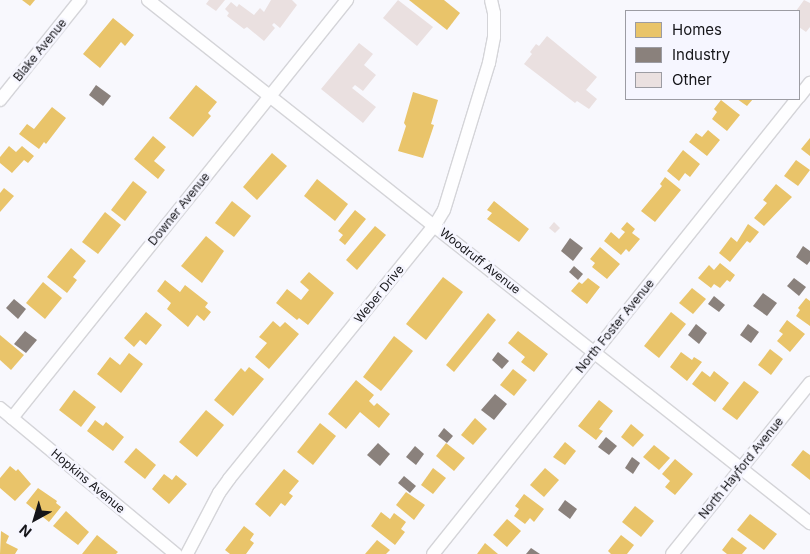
<!DOCTYPE html>
<style>
body{margin:0}
#map{position:relative;width:810px;height:554px;overflow:hidden;background:#f8f8fd;font-family:Inter,sans-serif}
div>[style]{position:absolute}
.homes>*{inset:0;background:#e9c46a}
.industry>*{inset:0;background:#8a817c}
.building>*{inset:0;background:#eae0e0}
.roads{filter:drop-shadow(1px 0 #d4d4d8) drop-shadow(-1px 0 #d4d4d8) drop-shadow(0 1px #d4d4d8) drop-shadow(0 -1px #d4d4d8)}
.street>*{height:12px;margin:-6px;padding:0 6px;transform-origin:6px;border-radius:6px;background:#fefeff}
span{translate:-50% -50%;white-space:nowrap;text-align:center;line-height:1.15;-webkit-text-stroke:5px #f6f6ff;paint-order:stroke}
.street-label{font-size:12px;color:#151519}
.legend{position:absolute;left:625px;top:10px;width:175px;height:90px;box-sizing:border-box;background:#f6f6ff;border:1px solid #9c9ca3;margin:0;padding:6px 9px;list-style:none;font-size:15px;color:#151519}
.legend li{display:flex;align-items:center;gap:10px;height:25px}
.legend b{width:25px;border:1px solid #9c9ca3}
.north{position:absolute;left:10px;top:494px;width:50px;height:50px;-webkit-text-stroke:4px #f6f6ff;paint-order:stroke;rotate:219deg;font-size:14px;font-weight:700;line-height:20px;text-align:center;color:#151519}
.north::after{content:'';display:block;margin:auto;width:18px;height:22px;background:#151519;clip-path:polygon(50% 0,100% 100%,50% 72%,0 100%)}
</style>
<div id="map">
<div class="homes">
<div style="clip-path:polygon(22px 0,35px 0,30px 6px)"></div>
<div style="clip-path:polygon(409px 0,444px 0,460px 13px,447px 30px)"></div>
<div style="clip-path:polygon(113px 18px,134px 35px,125px 46px,121px 42px,100px 68px,83px 54px)"></div>
<div style="clip-path:polygon(196px 85px,217px 102px,208px 113px,211px 116px,193px 137px,169px 118px)"></div>
<div style="clip-path:polygon(413px 92px,438px 100px,431px 124px,434px 125px,423px 158px,398px 151px,406px 126px,404px 123px)"></div>
<div style="clip-path:polygon(737px 99px,753px 99px,747px 106px)"></div>
<div style="clip-path:polygon(721px 100px,740px 115px,727px 131px,712px 119px,717px 112px,714px 109px)"></div>
<div style="clip-path:polygon(52px 107px,66px 118px,46px 144px,44px 142px,39px 149px,19px 134px,27px 124px,34px 129px)"></div>
<div style="clip-path:polygon(708px 130px,720px 140px,707px 156px,689px 142px,696px 133px,702px 137px)"></div>
<div style="clip-path:polygon(153px 136px,166px 147px,154px 161px,165px 170px,158px 179px,134px 159px)"></div>
<div style="clip-path:polygon(810px 138px,810px 156px,801px 149px)"></div>
<div style="clip-path:polygon(9px 146px,16px 152px,22px 146px,34px 156px,28px 163px,24px 160px,12px 173px,0 163px,0 157px)"></div>
<div style="clip-path:polygon(683px 150px,700px 164px,690px 177px,685px 173px,679px 181px,667px 171px)"></div>
<div style="clip-path:polygon(272px 153px,287px 166px,257px 200px,243px 187px)"></div>
<div style="clip-path:polygon(796px 160px,810px 170px,798px 186px,784px 176px)"></div>
<div style="clip-path:polygon(665px 177px,681px 190px,655px 222px,641px 211px,662px 186px,660px 184px)"></div>
<div style="clip-path:polygon(317px 179px,348px 204px,335px 221px,304px 196px)"></div>
<div style="clip-path:polygon(133px 181px,147px 192px,125px 221px,111px 210px)"></div>
<div style="clip-path:polygon(776px 184px,792px 197px,764px 226px,754px 218px,767px 203px,763px 200px)"></div>
<div style="clip-path:polygon(4px 188px,14px 196px,0 212px,0 193px)"></div>
<div style="clip-path:polygon(232px 201px,251px 216px,234px 237px,215px 223px)"></div>
<div style="clip-path:polygon(494px 201px,529px 229px,519px 242px,487px 219px,492px 213px,487px 210px)"></div>
<div style="clip-path:polygon(355px 210px,366px 219px,345px 245px,339px 240px,343px 235px,338px 231px)"></div>
<div style="clip-path:polygon(105px 212px,121px 225px,98px 254px,82px 242px)"></div>
<div style="clip-path:polygon(627px 222px,635px 229px,632px 233px,640px 239px,629px 252px,626px 249px,621px 255px,604px 241px,611px 232px,619px 239px,625px 232px,621px 229px)"></div>
<div style="clip-path:polygon(748px 224px,759px 232px,750px 243px,747px 241px,730px 262px,719px 253px,731px 237px,737px 242px)"></div>
<div style="clip-path:polygon(375px 226px,386px 235px,357px 270px,346px 260px)"></div>
<div style="clip-path:polygon(206px 236px,224px 251px,202px 283px,181px 266px)"></div>
<div style="clip-path:polygon(600px 247px,620px 264px,607px 279px,592px 267px,595px 263px,590px 259px)"></div>
<div style="clip-path:polygon(71px 248px,86px 261px,73px 277px,77px 280px,67px 293px,47px 277px)"></div>
<div style="clip-path:polygon(720px 263px,735px 275px,730px 282px,727px 280px,720px 288px,714px 284px,711px 288px,698px 278px,709px 265px,714px 270px)"></div>
<div style="clip-path:polygon(309px 272px,334px 293px,308px 325px,299px 318px,297px 320px,276px 303px,287px 289px,301px 300px,309px 290px,300px 282px)"></div>
<div style="clip-path:polygon(443px 277px,463px 292px,426px 340px,406px 324px)"></div>
<div style="clip-path:polygon(588px 278px,600px 287px,587px 304px,571px 291px,579px 282px,582px 284px)"></div>
<div style="clip-path:polygon(165px 280px,180px 292px,185px 285px,208px 303px,205px 307px,211px 312px,204px 321px,197px 315px,188px 327px,167px 309px,171px 303px,157px 291px)"></div>
<div style="clip-path:polygon(43px 282px,62px 298px,45px 319px,26px 303px)"></div>
<div style="clip-path:polygon(692px 288px,706px 299px,693px 314px,679px 303px)"></div>
<div style="clip-path:polygon(806px 298px,810px 301px,810px 326px,796px 316px,800px 310px,798px 308px)"></div>
<div style="clip-path:polygon(146px 312px,162px 325px,146px 345px,140px 340px,134px 347px,124px 338px)"></div>
<div style="clip-path:polygon(671px 312px,686px 324px,659px 358px,644px 346px)"></div>
<div style="clip-path:polygon(488px 313px,496px 320px,454px 372px,446px 365px)"></div>
<div style="clip-path:polygon(787px 320px,805px 334px,790px 352px,777px 341px,783px 334px,779px 331px)"></div>
<div style="clip-path:polygon(273px 321px,280px 327px,285px 322px,299px 334px,269px 369px,255px 357px,267px 343px,259px 337px)"></div>
<div style="clip-path:polygon(518px 331px,548px 354px,534px 372px,521px 362px,525px 357px,508px 343px)"></div>
<div style="clip-path:polygon(0 335px,24px 355px,11px 370px,0 360px)"></div>
<div style="clip-path:polygon(394px 336px,413px 351px,381px 391px,363px 377px)"></div>
<div style="clip-path:polygon(770px 349px,783px 359px,771px 375px,758px 365px)"></div>
<div style="clip-path:polygon(681px 352px,692px 360px,694px 357px,702px 362px,687px 381px,670px 367px)"></div>
<div style="clip-path:polygon(129px 353px,143px 364px,121px 393px,97px 374px,110px 357px,120px 365px)"></div>
<div style="clip-path:polygon(249px 367px,264px 379px,233px 416px,214px 400px,241px 368px,245px 372px)"></div>
<div style="clip-path:polygon(513px 369px,527px 380px,514px 396px,500px 385px)"></div>
<div style="clip-path:polygon(702px 371px,710px 377px,714px 371px,729px 383px,715px 402px,692px 384px)"></div>
<div style="clip-path:polygon(356px 380px,374px 395px,369px 401px,374px 406px,377px 403px,390px 414px,379px 428px,360px 412px,346px 429px,328px 414px)"></div>
<div style="clip-path:polygon(744px 381px,759px 392px,737px 420px,722px 409px)"></div>
<div style="clip-path:polygon(74px 390px,96px 407px,81px 427px,59px 410px)"></div>
<div style="clip-path:polygon(599px 400px,613px 411px,599px 429px,603px 431px,596px 440px,578px 426px)"></div>
<div style="clip-path:polygon(206px 410px,224px 425px,197px 457px,179px 442px)"></div>
<div style="clip-path:polygon(475px 418px,487px 429px,473px 445px,461px 435px)"></div>
<div style="clip-path:polygon(95px 420px,103px 426px,106px 422px,124px 437px,113px 451px,87px 431px)"></div>
<div style="clip-path:polygon(320px 423px,336px 436px,313px 465px,297px 452px)"></div>
<div style="clip-path:polygon(631px 424px,644px 435px,633px 447px,621px 437px)"></div>
<div style="clip-path:polygon(565px 442px,576px 451px,565px 465px,553px 457px)"></div>
<div style="clip-path:polygon(446px 443px,465px 458px,454px 471px,436px 456px)"></div>
<div style="clip-path:polygon(654px 445px,670px 458px,659px 470px,643px 457px)"></div>
<div style="clip-path:polygon(136px 448px,156px 465px,145px 479px,124px 462px)"></div>
<div style="clip-path:polygon(803px 450px,810px 455px,810px 480px,791px 465px)"></div>
<div style="clip-path:polygon(675px 459px,693px 474px,675px 495px,665px 487px,670px 481px,662px 474px)"></div>
<div style="clip-path:polygon(10px 466px,16px 471px,18px 469px,31px 484px,15px 501px,0 488px,0 478px)"></div>
<div style="clip-path:polygon(433px 468px,446px 478px,433px 494px,421px 485px)"></div>
<div style="clip-path:polygon(545px 468px,559px 480px,544px 497px,530px 485px)"></div>
<div style="clip-path:polygon(284px 469px,299px 481px,289px 493px,293px 496px,285px 506px,281px 503px,270px 517px,255px 504px)"></div>
<div style="clip-path:polygon(164px 474px,172px 480px,176px 475px,187px 484px,169px 504px,152px 489px)"></div>
<div style="clip-path:polygon(38px 488px,57px 501px,56px 503px,61px 507px,49px 522px,26px 503px)"></div>
<div style="clip-path:polygon(406px 492px,425px 505px,414px 520px,396px 505px)"></div>
<div style="clip-path:polygon(524px 494px,544px 509px,534px 522px,530px 518px,525px 524px,514px 516px,519px 509px,515px 506px)"></div>
<div style="clip-path:polygon(635px 506px,654px 521px,641px 537px,622px 522px)"></div>
<div style="clip-path:polygon(66px 511px,89px 532px,78px 545px,53px 526px)"></div>
<div style="clip-path:polygon(381px 512px,390px 519px,394px 513px,406px 522px,401px 529px,405px 532px,395px 545px,371px 526px)"></div>
<div style="clip-path:polygon(750px 514px,777px 534px,764px 550px,737px 530px)"></div>
<div style="clip-path:polygon(507px 519px,521px 531px,507px 547px,493px 535px)"></div>
<div style="clip-path:polygon(244px 526px,254px 534px,250px 540px,254px 543px,246px 554px,230px 554px,225px 550px)"></div>
<div style="clip-path:polygon(1px 531px,9px 536px,6px 543px,18px 549px,15px 554px,0 554px)"></div>
<div style="clip-path:polygon(97px 535px,118px 552px,116px 554px,82px 554px)"></div>
<div style="clip-path:polygon(621px 535px,634px 545px,627px 554px,611px 554px,608px 551px)"></div>
<div style="clip-path:polygon(732px 537px,747px 548px,742px 554px,727px 554px,722px 550px)"></div>
<div style="clip-path:polygon(377px 540px,390px 550px,386px 554px,365px 554px)"></div>
<div style="clip-path:polygon(485px 543px,498px 554px,477px 554px)"></div>
</div>
<div class="industry">
<div style="clip-path:polygon(96px 85px,111px 96px,103px 106px,89px 95px)"></div>
<div style="clip-path:polygon(570px 238px,583px 248px,573px 261px,561px 251px)"></div>
<div style="clip-path:polygon(803px 246px,810px 251px,810px 261px,807px 265px,796px 257px)"></div>
<div style="clip-path:polygon(574px 266px,583px 274px,578px 280px,569px 272px)"></div>
<div style="clip-path:polygon(794px 278px,806px 287px,799px 296px,787px 286px)"></div>
<div style="clip-path:polygon(763px 293px,777px 303px,767px 316px,753px 306px)"></div>
<div style="clip-path:polygon(714px 296px,725px 305px,719px 312px,708px 304px)"></div>
<div style="clip-path:polygon(14px 299px,26px 309px,18px 319px,6px 308px)"></div>
<div style="clip-path:polygon(696px 324px,707px 333px,699px 344px,688px 335px)"></div>
<div style="clip-path:polygon(748px 324px,759px 332px,751px 343px,740px 335px)"></div>
<div style="clip-path:polygon(25px 331px,37px 340px,26px 353px,14px 344px)"></div>
<div style="clip-path:polygon(498px 352px,509px 361px,502px 369px,492px 360px)"></div>
<div style="clip-path:polygon(495px 394px,507px 404px,494px 420px,481px 410px)"></div>
<div style="clip-path:polygon(444px 428px,453px 436px,447px 443px,438px 436px)"></div>
<div style="clip-path:polygon(606px 437px,617px 446px,609px 455px,598px 447px)"></div>
<div style="clip-path:polygon(378px 443px,390px 454px,380px 466px,367px 455px)"></div>
<div style="clip-path:polygon(415px 446px,424px 454px,416px 465px,406px 457px)"></div>
<div style="clip-path:polygon(632px 457px,640px 463px,633px 474px,625px 468px)"></div>
<div style="clip-path:polygon(404px 476px,416px 486px,410px 493px,398px 483px)"></div>
<div style="clip-path:polygon(565px 500px,577px 509px,570px 519px,558px 510px)"></div>
<div style="clip-path:polygon(531px 548px,540px 554px,526px 554px)"></div>
</div>
<div class="building">
<div style="clip-path:polygon(209px 0,225px 0,216px 11px,206px 4px)"></div>
<div style="clip-path:polygon(271px 0,292px 0,297px 5px,280px 28px,274px 23px,272px 25px,275px 28px,264px 41px,247px 27px,244px 29px,227px 16px,229px 13px,225px 9px,231px 2px,237px 7px,239px 4px,254px 15px,260px 8px,264px 12px)"></div>
<div style="clip-path:polygon(398px 0,433px 27px,417px 46px,383px 18px)"></div>
<div style="clip-path:polygon(804px 0,810px 3px,810px 27px,806px 32px,799px 27px,799px 11px,796px 11px)"></div>
<div style="clip-path:polygon(547px 36px,597px 77px,586px 90px,597px 99px,589px 109px,577px 101px,575px 103px,524px 64px,532px 54px,530px 52px,536px 44px,539px 46px)"></div>
<div style="clip-path:polygon(359px 43px,373px 54px,364px 65px,376px 75px,363px 91px,355px 85px,352px 88px,376px 107px,363px 123px,321px 89px)"></div>
<div style="clip-path:polygon(554px 222px,560px 228px,555px 233px,549px 228px)"></div>
</div>
<div class="roads">
<div class="street">
<div style="left:148px;top:0;width:844px;rotate:38.31deg"></div>
<div style="left:799px;top:97px;width:18px;rotate:-52deg"></div>
<div style="left:0;top:100px;width:128px;rotate:-51.3deg"></div>
<div style="left:0;top:408px;width:229px;rotate:39.7deg"></div>
<div style="left:12px;top:418px;width:536px;rotate:-51.29deg"></div>
<div style="left:187px;top:554px;width:69px;rotate:-62.3deg"></div>
<div style="left:219px;top:493px;width:17px;rotate:-54deg"></div>
<div style="left:229px;top:479px;width:327px;rotate:-51deg"></div>
<div style="left:435px;top:225px;width:17px;rotate:-59deg"></div>
<div style="left:444px;top:210px;width:154px;rotate:-73deg"></div>
<div style="left:489px;top:63px;width:26px;rotate:-79deg"></div>
<div style="left:494px;top:37px;width:24px;rotate:-90deg"></div>
<div style="left:494px;top:13px;width:13px;rotate:-103deg"></div>
<div style="left:433px;top:554px;width:583px;rotate:-51.34deg"></div>
<div style="left:672px;top:554px;width:220px;rotate:-51.1deg"></div>
</div>
</div>
<div class="street-label">
<span style="left:40px;top:50px;rotate:-51deg">Blake Avenue</span>
<span style="left:179px;top:209px;rotate:-51deg">Downer Avenue</span>
<span style="left:480px;top:261px;rotate:38deg">Woodruff Avenue</span>
<span style="left:379px;top:294px;rotate:-51deg">Weber Drive</span>
<span style="left:615px;top:326px;rotate:-51deg">North Foster Avenue</span>
<span style="left:741px;top:468px;rotate:-51deg">North Hayford Avenue</span>
<span style="left:88px;top:481px;rotate:40deg">Hopkins Avenue</span>
</div>
<ul class="legend">
<li><b style="height:14px;background:#e9c46a"></b>Homes</li>
<li><b style="height:14px;background:#8a817c"></b>Industry</li>
<li><b style="height:14px;background:#eae0e0"></b>Other</li>
</ul>
<div class="north">N</div>
</div>
